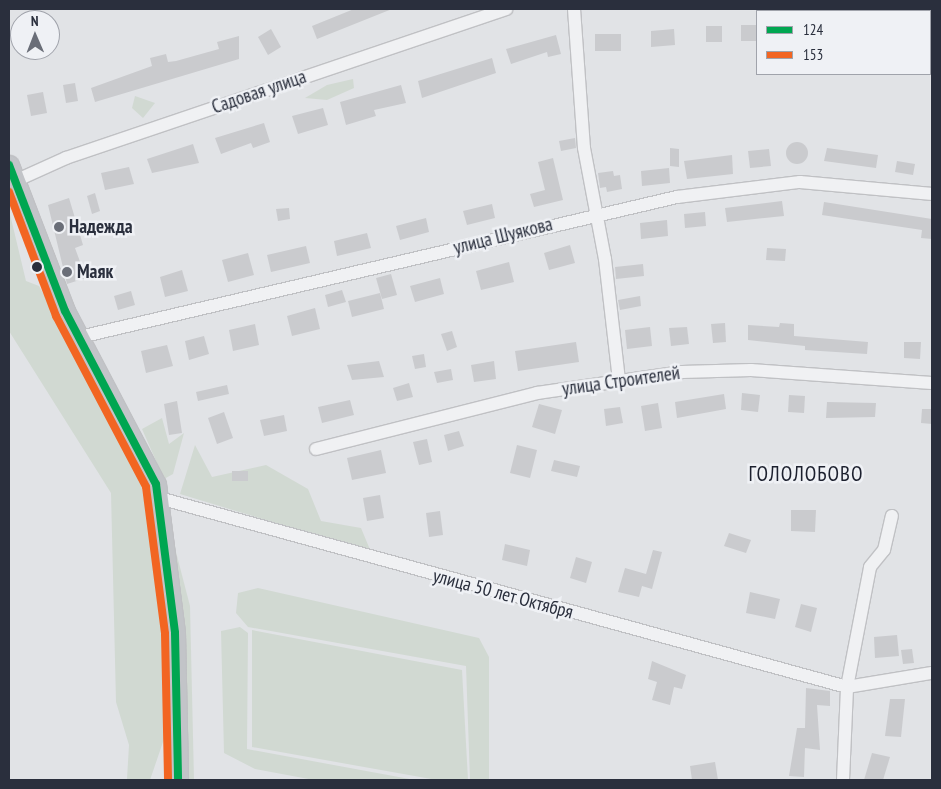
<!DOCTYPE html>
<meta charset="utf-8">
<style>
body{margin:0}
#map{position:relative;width:941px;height:789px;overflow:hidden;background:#e1e3e6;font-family:"PT Sans Narrow",sans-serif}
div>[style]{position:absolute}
.green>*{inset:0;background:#d1d9d2}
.building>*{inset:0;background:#cacbce}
.round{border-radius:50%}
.roads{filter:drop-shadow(1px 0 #c0c1c4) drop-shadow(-1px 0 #c0c1c4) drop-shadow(0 1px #c0c1c4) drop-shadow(0 -1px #c0c1c4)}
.street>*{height:12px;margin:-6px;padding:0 6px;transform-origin:6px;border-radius:6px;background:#f0f1f3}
.secondary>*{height:19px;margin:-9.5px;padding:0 9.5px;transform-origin:9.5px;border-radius:9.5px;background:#c2c4c8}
.bus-1>*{height:8px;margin:-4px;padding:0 4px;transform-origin:4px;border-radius:4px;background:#00a651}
.bus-2>*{height:8px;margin:-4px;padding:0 4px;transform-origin:4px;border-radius:4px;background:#f26522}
.dots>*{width:14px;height:14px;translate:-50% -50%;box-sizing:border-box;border:2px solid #eff1f5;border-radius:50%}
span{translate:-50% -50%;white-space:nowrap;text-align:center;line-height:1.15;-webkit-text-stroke:5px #eff1f5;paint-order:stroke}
.street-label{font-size:19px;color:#2a2f3d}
.poi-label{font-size:19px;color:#2a2f3d;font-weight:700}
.left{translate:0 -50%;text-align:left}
.quarter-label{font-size:21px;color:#1c202e;letter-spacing:1px}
.frame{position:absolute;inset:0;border:10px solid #2a2f3d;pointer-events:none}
.legend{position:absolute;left:756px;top:10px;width:175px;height:65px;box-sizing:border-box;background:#eff1f5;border:1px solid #a0a3ab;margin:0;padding:6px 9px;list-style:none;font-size:15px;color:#2a2f3d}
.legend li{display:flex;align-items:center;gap:10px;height:25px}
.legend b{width:25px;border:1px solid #a0a3ab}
.north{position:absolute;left:10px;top:10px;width:50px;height:50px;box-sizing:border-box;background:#eff1f5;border:1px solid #a0a3ab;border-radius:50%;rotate:359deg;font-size:14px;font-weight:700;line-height:20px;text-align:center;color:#2a2f3d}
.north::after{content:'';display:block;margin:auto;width:18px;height:22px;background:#6a6e78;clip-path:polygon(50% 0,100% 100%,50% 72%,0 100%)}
</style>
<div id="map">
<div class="green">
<div style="clip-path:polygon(353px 79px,354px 88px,327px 100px,305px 98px,327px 85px)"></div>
<div style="clip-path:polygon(135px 96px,155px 103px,143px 118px,132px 108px)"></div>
<div style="clip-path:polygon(9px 210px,26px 281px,39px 286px,121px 435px,140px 479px,159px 578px,162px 625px,164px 739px,150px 780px,127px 779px,129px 745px,116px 702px,111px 493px,9px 331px)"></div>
<div style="clip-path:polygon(162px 418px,169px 444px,184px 433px,173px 474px,164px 479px,142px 429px)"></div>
<div style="clip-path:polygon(195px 445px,212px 477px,266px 465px,308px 489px,321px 521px,361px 528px,371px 552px,180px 494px)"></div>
<div style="clip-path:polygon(176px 552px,190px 606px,194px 780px,183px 780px)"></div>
<div style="clip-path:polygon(258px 588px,479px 638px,489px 657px,489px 780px,470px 780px,466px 666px,248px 627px,236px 613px,238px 593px)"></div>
<div style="clip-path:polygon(240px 627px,248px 633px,247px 749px,415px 780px,314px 780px,255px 769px,224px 753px,221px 631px)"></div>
<div style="clip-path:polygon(252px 630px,462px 670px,468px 780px,437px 780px,252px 747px)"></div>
</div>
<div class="building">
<div style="clip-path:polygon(354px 9px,392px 9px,317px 39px,312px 26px)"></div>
<div style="clip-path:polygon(741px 25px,757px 25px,757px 41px,741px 41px)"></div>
<div style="clip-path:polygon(706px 26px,722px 26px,722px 42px,706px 42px)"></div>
<div style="clip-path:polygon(271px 29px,281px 47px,268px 55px,258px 37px)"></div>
<div style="clip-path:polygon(674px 29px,675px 45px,651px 47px,651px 31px)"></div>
<div style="clip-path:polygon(595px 34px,621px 34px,621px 51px,595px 51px)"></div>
<div style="clip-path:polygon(556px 35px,561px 54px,548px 57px,547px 52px,511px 64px,506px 49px)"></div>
<div style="clip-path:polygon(239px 36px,239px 59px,95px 102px,91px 88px,152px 66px,150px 58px,166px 54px,168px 62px,176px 61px,219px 49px,217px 42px)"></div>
<div style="clip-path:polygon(492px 58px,496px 73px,422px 98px,418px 81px)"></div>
<div style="clip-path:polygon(75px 83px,78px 101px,66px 103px,63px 85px)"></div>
<div style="clip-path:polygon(401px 85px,406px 103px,374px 110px,376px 116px,346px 125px,340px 102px)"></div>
<div style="clip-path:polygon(43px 92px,47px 113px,31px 116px,27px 95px)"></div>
<div style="clip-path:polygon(323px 108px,328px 125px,298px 134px,292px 116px)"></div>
<div style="clip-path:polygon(264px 123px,270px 142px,253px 148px,251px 143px,221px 154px,215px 138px)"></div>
<div style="clip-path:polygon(575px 138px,576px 148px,561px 151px,559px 141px)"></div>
<div class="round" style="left:786px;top:142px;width:22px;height:22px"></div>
<div style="clip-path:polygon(193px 144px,199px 163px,152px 173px,147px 159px)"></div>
<div style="clip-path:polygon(670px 148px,679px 149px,679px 167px,670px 166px)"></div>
<div style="clip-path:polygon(827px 148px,878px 155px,876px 168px,824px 161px)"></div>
<div style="clip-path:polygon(769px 149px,771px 166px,750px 168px,748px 151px)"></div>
<div style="clip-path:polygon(732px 155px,733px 174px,687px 179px,684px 161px)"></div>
<div style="clip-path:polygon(553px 158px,563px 200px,534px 207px,530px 194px,545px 190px,538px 162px)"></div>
<div style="clip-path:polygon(897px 161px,915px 164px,913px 175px,895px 172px)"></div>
<div style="clip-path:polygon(129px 167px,134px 184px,105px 190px,101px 173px)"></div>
<div style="clip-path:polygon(669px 168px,670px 183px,642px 186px,641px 171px)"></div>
<div style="clip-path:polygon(613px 171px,614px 176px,620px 175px,622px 189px,607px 192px,606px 187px,600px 188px,598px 173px)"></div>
<div style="clip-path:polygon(95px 193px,100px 211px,92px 214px,87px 196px)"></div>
<div style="clip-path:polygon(69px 198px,83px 245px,75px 248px,86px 278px,67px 284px,48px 205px)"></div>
<div style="clip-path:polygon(782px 201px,784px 216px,727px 222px,725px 208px)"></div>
<div style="clip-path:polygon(824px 202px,932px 219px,932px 239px,921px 238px,922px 230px,822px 215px)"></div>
<div style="clip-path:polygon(492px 204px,495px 218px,467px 225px,463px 211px)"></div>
<div style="clip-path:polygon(289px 208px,290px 219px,278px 221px,276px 209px)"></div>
<div style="clip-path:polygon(705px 212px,706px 226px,685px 228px,684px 214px)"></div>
<div style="clip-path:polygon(426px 218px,429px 232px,400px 240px,396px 226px)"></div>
<div style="clip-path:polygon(667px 220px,668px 236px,641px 239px,640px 223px)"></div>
<div style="clip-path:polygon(367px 233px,371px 248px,337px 256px,334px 241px)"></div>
<div style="clip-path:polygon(570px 245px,575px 263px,549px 270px,544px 253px)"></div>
<div style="clip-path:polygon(306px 246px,310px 263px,271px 272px,267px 255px)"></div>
<div style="clip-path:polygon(767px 248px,786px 249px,785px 261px,766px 260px)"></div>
<div style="clip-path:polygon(248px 253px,254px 275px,228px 282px,222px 260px)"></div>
<div style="clip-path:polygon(509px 262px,514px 282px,481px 290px,476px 271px)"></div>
<div style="clip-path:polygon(643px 264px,644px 276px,616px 279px,615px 267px)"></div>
<div style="clip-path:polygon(182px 270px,188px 291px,165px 297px,160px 277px)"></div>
<div style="clip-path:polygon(391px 274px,397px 295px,382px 299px,376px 278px)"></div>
<div style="clip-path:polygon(440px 278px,444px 294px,415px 302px,410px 286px)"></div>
<div style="clip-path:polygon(342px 290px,346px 302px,328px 307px,325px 295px)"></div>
<div style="clip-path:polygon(131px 291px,135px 305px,118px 310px,114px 296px)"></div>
<div style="clip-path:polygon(380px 293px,384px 309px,352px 317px,348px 301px)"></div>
<div style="clip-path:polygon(640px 296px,641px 306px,620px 310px,618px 300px)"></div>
<div style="clip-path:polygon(315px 308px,320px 329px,292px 336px,287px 316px)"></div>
<div style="clip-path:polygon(725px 323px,726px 342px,713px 343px,711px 324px)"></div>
<div style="clip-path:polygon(780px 323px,794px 324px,794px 336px,868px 342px,867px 354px,805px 350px,805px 346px,748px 340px,748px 325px,779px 327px)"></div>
<div style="clip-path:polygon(255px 324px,259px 345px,233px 351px,229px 330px)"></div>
<div style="clip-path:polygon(650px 327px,652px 346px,627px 349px,625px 330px)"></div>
<div style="clip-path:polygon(687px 327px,689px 344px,671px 346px,669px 328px)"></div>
<div style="clip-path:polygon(452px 331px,457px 347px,447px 351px,441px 334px)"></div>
<div style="clip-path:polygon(204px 336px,209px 354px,189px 360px,185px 341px)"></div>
<div style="clip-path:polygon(576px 342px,579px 362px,518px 371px,515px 351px)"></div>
<div style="clip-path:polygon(904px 342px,921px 342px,920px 359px,904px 358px)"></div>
<div style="clip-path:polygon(167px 345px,173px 366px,146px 373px,141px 351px)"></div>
<div style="clip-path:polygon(424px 354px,426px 367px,415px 369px,412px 356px)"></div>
<div style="clip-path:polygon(379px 361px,384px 377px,352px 380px,347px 365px)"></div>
<div style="clip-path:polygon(494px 361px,496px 379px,474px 382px,471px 365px)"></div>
<div style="clip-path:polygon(451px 369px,453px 380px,437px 383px,434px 372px)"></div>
<div style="clip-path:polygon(409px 383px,413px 397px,397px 401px,393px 388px)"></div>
<div style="clip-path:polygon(227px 385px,229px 394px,198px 401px,196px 392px)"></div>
<div style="clip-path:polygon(742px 393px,760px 395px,758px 412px,741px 410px)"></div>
<div style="clip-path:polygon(724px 394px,726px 409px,677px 418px,675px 402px)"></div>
<div style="clip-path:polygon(789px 395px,805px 396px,804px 413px,788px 412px)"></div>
<div style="clip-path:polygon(350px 400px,354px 415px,322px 423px,318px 407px)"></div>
<div style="clip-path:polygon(177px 401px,182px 433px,169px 435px,164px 404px)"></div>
<div style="clip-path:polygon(827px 402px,876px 403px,875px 417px,826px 418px)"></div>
<div style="clip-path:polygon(658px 403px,662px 428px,645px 431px,641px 406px)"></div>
<div style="clip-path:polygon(539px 404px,562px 410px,555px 434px,532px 427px)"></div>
<div style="clip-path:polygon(620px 407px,623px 423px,606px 426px,604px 409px)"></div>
<div style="clip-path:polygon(922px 409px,932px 409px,932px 424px,921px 423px)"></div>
<div style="clip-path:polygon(224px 412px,233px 438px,217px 444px,208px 418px)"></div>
<div style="clip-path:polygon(284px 415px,287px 431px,264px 436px,260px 420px)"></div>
<div style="clip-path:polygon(459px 431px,464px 446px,448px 451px,444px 435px)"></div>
<div style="clip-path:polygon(427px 439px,432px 462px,419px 465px,413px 442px)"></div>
<div style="clip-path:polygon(517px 445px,537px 450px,530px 478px,510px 473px)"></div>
<div style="clip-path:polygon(381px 450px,386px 473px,352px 480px,347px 458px)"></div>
<div style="clip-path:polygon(554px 460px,580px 466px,577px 477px,551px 471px)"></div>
<div style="clip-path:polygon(232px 471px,248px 471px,248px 481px,232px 481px)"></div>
<div style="clip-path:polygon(380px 495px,384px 518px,367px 521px,363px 498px)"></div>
<div style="clip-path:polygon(791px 510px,816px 510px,815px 532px,791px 531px)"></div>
<div style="clip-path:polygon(440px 511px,443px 535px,429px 537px,426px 513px)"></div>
<div style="clip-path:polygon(729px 533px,751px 540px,746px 553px,724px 546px)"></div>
<div style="clip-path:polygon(505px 544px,530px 550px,527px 566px,502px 560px)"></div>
<div style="clip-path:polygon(653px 550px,662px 552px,652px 589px,642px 586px,639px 597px,618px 592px,625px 568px,646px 574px)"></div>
<div style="clip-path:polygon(576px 557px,592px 562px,586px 583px,570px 578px)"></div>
<div style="clip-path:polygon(750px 592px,780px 599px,775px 619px,746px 613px)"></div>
<div style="clip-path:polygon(801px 604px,817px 608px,811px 632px,795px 627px)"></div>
<div style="clip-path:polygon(897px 635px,899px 656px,875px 658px,874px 637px)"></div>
<div style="clip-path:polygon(912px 649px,914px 663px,903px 664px,901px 650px)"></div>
<div style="clip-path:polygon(652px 661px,686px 675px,682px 689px,674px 687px,670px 705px,652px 700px,657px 682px,648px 679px)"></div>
<div style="clip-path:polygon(806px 688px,830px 691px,830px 706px,817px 705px,820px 750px,805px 748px,804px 777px,789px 776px,797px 728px,805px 728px)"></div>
<div style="clip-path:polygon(890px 699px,905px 699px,901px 737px,885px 736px)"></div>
<div style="clip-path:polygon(872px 753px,890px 757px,883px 780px,864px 780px)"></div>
<div style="clip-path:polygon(715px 762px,718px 780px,692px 780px,690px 766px)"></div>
</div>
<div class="roads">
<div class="street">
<div style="left:574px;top:9px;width:139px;rotate:85.9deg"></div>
<div style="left:584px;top:148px;width:113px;rotate:79.3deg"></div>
<div style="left:605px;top:259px;width:122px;rotate:83.4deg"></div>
<div style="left:15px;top:181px;width:56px;rotate:-24.3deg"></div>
<div style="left:66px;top:158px;width:465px;rotate:-18.7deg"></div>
<div style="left:80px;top:337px;width:613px;rotate:-13.2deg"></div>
<div style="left:677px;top:197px;width:124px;rotate:-7deg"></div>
<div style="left:800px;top:182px;width:133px;rotate:5.2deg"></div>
<div style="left:316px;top:449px;width:228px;rotate:-14.2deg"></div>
<div style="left:537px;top:393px;width:147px;rotate:-8.2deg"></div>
<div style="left:682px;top:372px;width:69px;rotate:-1.7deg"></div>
<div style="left:751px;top:370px;width:181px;rotate:4.1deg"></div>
<div style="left:159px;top:498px;width:713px;rotate:15.36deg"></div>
<div style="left:847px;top:687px;width:86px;rotate:-9.4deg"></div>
<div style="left:843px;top:780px;width:93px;rotate:-87.5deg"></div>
<div style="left:847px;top:687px;width:122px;rotate:-79.1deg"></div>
<div style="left:870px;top:567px;width:22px;rotate:-51deg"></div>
<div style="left:884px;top:550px;width:35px;rotate:-77deg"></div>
</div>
<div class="secondary">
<div style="left:9px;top:165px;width:156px;rotate:69deg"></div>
<div style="left:65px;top:311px;width:195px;rotate:62.3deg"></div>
<div style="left:156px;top:484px;width:150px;rotate:82.7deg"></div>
<div style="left:175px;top:633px;width:147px;rotate:88.8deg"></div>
</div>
</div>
<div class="bus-1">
<div style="left:9px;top:165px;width:156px;rotate:69deg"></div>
<div style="left:65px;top:311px;width:195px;rotate:62.3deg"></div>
<div style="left:156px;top:484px;width:150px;rotate:82.7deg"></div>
<div style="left:175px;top:633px;width:147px;rotate:88.8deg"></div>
</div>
<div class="bus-2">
<div style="left:9px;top:192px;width:133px;rotate:69.2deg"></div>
<div style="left:56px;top:316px;width:193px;rotate:62.2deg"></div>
<div style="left:146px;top:487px;width:148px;rotate:82.6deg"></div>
<div style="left:165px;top:634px;width:146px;rotate:88.8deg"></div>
</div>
<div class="dots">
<div style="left:59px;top:227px;background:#6a6e78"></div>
<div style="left:37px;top:267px;background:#2a2f3d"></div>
<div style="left:67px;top:272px;background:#6a6e78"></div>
</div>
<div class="street-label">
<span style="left:259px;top:92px;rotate:-19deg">Садовая улица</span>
<span style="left:503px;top:236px;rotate:-14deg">улица Шуякова</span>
<span style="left:621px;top:381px;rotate:-8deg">улица Строителей</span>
<span style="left:503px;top:594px;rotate:15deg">улица 50 лет Октября</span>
</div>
<div class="poi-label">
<span class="left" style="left:69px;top:227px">Надежда</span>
<span class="left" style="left:77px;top:272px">Маяк</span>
</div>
<div class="quarter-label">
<span style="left:806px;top:474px">ГОЛОЛОБОВО</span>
</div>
<div class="frame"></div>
<ul class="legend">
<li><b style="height:6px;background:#00a651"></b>124</li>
<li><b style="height:6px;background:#f26522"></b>153</li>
</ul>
<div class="north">N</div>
</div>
